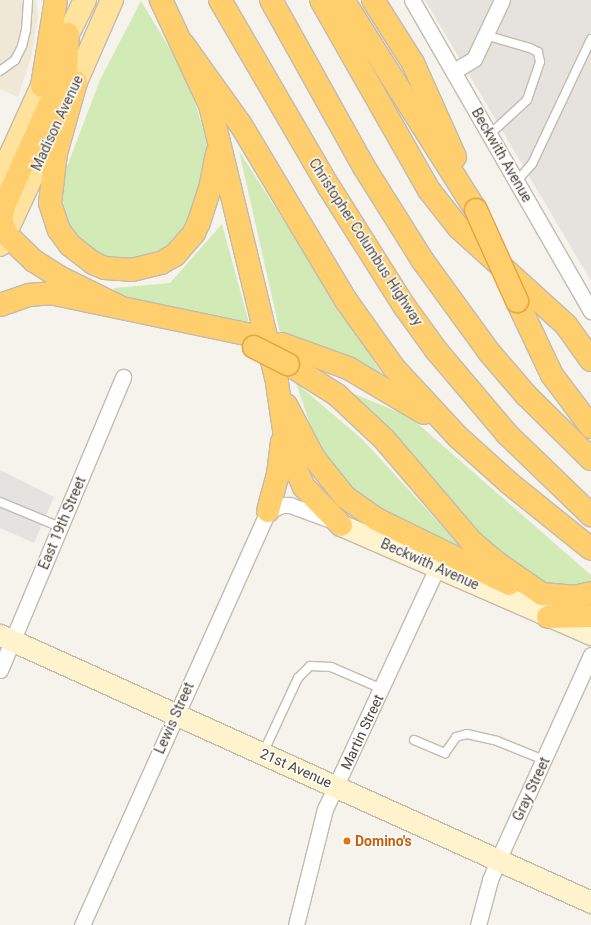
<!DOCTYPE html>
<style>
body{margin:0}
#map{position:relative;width:591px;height:925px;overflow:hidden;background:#f6f3ec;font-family:Roboto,sans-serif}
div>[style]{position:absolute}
.industrial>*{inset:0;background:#e6e2dd}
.education>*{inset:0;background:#efe8d6}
.green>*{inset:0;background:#d2eab5}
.parking>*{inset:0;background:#e5e3e0}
.roads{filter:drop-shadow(1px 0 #c2bbae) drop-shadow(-1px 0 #c2bbae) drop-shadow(0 1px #c2bbae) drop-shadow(0 -1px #c2bbae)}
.lane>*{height:8px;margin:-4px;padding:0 4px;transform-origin:4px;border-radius:4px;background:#fff}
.street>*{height:15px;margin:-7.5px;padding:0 7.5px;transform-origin:7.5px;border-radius:7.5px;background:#fff}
.secondary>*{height:21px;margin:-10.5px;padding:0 10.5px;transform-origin:10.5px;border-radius:10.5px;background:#fff3cd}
.primary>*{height:22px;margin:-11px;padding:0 11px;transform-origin:11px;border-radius:11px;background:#ffe39c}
.highway>*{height:22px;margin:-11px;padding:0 11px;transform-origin:11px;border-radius:11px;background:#ffcf6e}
.bridges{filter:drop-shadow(1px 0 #e0a43c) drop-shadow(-1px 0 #e0a43c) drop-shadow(0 1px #e0a43c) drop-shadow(0 -1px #e0a43c)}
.highway-bridge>*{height:22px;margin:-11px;padding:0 11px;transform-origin:11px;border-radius:11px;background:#ffcf6e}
.dots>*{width:11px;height:11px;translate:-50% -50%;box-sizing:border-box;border:2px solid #fff;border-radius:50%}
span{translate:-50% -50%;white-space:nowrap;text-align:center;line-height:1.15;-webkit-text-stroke:3px #fff;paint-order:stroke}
.street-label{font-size:14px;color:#4b4439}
.food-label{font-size:14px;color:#c56008;font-weight:700}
.left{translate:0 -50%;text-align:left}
</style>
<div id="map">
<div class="industrial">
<div style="clip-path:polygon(425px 0,591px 0,591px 281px)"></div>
</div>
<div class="education">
<div style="clip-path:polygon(0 0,36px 0,38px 17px,32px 53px,18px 97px,0 89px)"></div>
</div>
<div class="green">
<div style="clip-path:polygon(141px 1px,188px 79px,209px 149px,203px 190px,171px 250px,116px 264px,72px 242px,60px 185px,100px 80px)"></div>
<div style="clip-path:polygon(239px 151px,387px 382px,281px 337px)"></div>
<div style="clip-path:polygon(222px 224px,249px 323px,116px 298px,114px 288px,170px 283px)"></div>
<div style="clip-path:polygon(296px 383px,362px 439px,474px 561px,353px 498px,321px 456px)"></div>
<div style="clip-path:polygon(335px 386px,410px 417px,591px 575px,591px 585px,547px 590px,484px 542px)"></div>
</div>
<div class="parking">
<div style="clip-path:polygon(0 470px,54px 497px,34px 543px,0 528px)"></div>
</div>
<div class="roads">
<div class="lane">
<div style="left:485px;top:35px;width:47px;rotate:16.1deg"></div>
<div style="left:530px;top:48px;width:9px;rotate:27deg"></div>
<div style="left:538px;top:52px;width:10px;rotate:79deg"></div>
<div style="left:540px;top:62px;width:40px;rotate:108.9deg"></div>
<div style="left:527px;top:100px;width:50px;rotate:137.4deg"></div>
<div style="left:0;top:71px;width:19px;rotate:-36deg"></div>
<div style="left:15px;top:60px;width:16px;rotate:-63deg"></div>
<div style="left:22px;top:46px;width:16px;rotate:-76deg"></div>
<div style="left:26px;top:30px;width:30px;rotate:-86deg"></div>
<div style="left:517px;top:181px;width:23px;rotate:-49deg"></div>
<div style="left:532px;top:164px;width:138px;rotate:-64.7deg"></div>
<div style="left:0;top:502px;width:65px;rotate:22.6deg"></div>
<div style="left:414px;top:740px;width:34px;rotate:23deg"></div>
<div style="left:445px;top:753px;width:19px;rotate:-55deg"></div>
<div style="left:456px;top:737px;width:11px;rotate:-15deg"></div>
<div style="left:467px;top:734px;width:31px;rotate:13deg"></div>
<div style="left:497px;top:741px;width:51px;rotate:22deg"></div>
<div style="left:263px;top:753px;width:83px;rotate:-65deg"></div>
<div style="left:298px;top:678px;width:17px;rotate:-45deg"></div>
<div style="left:310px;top:666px;width:21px;rotate:3deg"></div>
<div style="left:331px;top:667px;width:56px;rotate:23.3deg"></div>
</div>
<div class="street">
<div style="left:412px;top:0;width:359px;rotate:60.1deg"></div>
<div style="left:454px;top:71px;width:23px;rotate:-31deg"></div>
<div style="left:474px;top:59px;width:65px;rotate:-64.6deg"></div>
<div style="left:0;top:670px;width:318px;rotate:-67.2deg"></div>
<div style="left:82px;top:925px;width:454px;rotate:-65.8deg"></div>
<div style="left:268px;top:511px;width:15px;rotate:-23deg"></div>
<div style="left:282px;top:505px;width:8px"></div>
<div style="left:290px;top:505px;width:44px;rotate:20.1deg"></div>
<div style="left:296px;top:925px;width:120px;rotate:-76deg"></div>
<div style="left:325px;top:809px;width:266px;rotate:-65.1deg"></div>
<div style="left:478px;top:925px;width:47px;rotate:-75.1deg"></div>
<div style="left:490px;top:880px;width:22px;rotate:-68deg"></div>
<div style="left:498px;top:860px;width:225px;rotate:-65.6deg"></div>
</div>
<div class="secondary">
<div style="left:341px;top:525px;width:273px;rotate:23.6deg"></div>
<div style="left:0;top:635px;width:649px;rotate:24.31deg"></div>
</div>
<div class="primary">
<div style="left:0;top:178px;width:101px;rotate:-65.5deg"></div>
<div style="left:42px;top:86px;width:96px;rotate:-63.4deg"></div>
<div style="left:0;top:245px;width:180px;rotate:-65deg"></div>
<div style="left:76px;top:82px;width:90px;rotate:-66.3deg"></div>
</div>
<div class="highway">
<div style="left:161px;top:0;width:116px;rotate:65deg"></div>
<div style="left:210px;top:105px;width:286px;rotate:76.4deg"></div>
<div style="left:277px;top:383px;width:68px;rotate:81.5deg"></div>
<div style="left:287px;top:450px;width:41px;rotate:65.3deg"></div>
<div style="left:304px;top:487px;width:53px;rotate:45.8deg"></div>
<div style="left:220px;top:0;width:216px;rotate:59.8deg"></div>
<div style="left:329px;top:187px;width:142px;rotate:57.7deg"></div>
<div style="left:405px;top:307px;width:53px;rotate:54.2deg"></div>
<div style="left:436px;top:350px;width:110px;rotate:49.8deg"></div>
<div style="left:507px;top:434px;width:117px;rotate:44deg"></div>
<div style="left:271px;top:0;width:191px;rotate:60.9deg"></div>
<div style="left:364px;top:167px;width:111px;rotate:57.9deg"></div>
<div style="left:423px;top:261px;width:112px;rotate:54deg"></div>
<div style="left:489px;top:352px;width:57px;rotate:49.3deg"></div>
<div style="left:526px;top:395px;width:91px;rotate:44.6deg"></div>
<div style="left:321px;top:0;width:219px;rotate:60.4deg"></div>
<div style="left:429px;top:190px;width:47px;rotate:51.9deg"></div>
<div style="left:458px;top:227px;width:146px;rotate:42.2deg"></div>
<div style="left:566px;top:325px;width:43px;rotate:54.5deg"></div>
<div style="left:343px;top:0;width:249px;rotate:57.7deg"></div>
<div style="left:373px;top:0;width:75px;rotate:57.6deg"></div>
<div style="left:413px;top:63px;width:103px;rotate:65.9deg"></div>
<div style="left:68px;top:34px;width:34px;rotate:93deg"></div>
<div style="left:66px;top:68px;width:151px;rotate:114.2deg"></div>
<div style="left:4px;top:206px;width:13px;rotate:103deg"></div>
<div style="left:1px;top:219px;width:16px;rotate:72deg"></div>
<div style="left:6px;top:234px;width:39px;rotate:44deg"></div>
<div style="left:34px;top:261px;width:34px;rotate:32deg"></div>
<div style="left:63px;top:279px;width:61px;rotate:26.1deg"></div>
<div style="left:183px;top:44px;width:100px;rotate:54.4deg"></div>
<div style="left:241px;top:125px;width:203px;rotate:59.1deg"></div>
<div style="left:345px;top:299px;width:86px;rotate:54.5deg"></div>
<div style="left:395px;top:369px;width:93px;rotate:47.2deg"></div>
<div style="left:458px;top:437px;width:69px;rotate:42deg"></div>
<div style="left:509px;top:483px;width:105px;rotate:38.8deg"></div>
<div style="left:76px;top:82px;width:74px;rotate:105.7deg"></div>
<div style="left:56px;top:153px;width:50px;rotate:96.8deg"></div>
<div style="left:50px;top:203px;width:28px;rotate:72deg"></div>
<div style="left:59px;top:230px;width:19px;rotate:54deg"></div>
<div style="left:70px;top:245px;width:29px;rotate:38deg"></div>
<div style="left:93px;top:263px;width:13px;rotate:23deg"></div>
<div style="left:105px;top:268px;width:27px;rotate:4deg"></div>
<div style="left:132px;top:270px;width:30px;rotate:-14deg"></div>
<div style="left:161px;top:263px;width:16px;rotate:-30deg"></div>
<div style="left:175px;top:255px;width:29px;rotate:-49deg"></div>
<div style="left:194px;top:233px;width:12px;rotate:-66deg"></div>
<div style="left:199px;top:222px;width:40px;rotate:-72deg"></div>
<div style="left:211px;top:184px;width:31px;rotate:-79deg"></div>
<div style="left:42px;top:86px;width:87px;rotate:-80.8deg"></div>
<div style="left:517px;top:301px;width:82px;rotate:64.7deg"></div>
<div style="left:552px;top:375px;width:65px;rotate:53.1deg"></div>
<div style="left:0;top:305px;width:31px;rotate:-19deg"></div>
<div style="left:29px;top:295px;width:21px;rotate:-5deg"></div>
<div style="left:50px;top:293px;width:205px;rotate:11.8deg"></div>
<div style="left:282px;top:344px;width:70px;rotate:20deg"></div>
<div style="left:348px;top:368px;width:88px;rotate:30.6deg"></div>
<div style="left:288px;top:364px;width:58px;rotate:32.3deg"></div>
<div style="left:337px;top:395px;width:64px;rotate:43.1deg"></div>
<div style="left:384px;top:439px;width:135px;rotate:49.5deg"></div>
<div style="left:472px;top:542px;width:33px;rotate:40deg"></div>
<div style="left:497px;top:563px;width:55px;rotate:34.6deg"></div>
<div style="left:542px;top:594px;width:32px;rotate:5deg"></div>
<div style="left:574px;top:597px;width:17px;rotate:-13deg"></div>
<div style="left:286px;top:405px;width:60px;rotate:62.2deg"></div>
<div style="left:314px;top:458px;width:50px;rotate:51.5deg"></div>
<div style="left:345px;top:497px;width:38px;rotate:35deg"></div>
<div style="left:376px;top:519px;width:148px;rotate:26deg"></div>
<div style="left:268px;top:511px;width:38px;rotate:-75deg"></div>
<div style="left:278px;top:474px;width:32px;rotate:-83deg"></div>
<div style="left:548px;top:617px;width:43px;rotate:-1.3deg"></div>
</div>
</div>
<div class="bridges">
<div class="highway-bridge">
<div style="left:476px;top:210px;width:100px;rotate:65.7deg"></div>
<div style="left:254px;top:347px;width:38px;rotate:27deg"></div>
</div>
</div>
<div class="dots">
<div style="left:347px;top:841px;background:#e8710a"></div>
</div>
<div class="street-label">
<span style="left:57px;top:123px;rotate:-65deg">Madison Avenue</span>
<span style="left:502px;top:155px;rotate:60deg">Beckwith Avenue</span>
<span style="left:366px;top:242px;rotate:57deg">Christopher Columbus Highway</span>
<span style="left:62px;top:523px;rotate:-67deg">East 19th Street</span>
<span style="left:430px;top:564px;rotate:24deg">Beckwith Avenue</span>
<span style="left:174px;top:718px;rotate:-66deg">Lewis Street</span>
<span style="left:362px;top:732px;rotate:-65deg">Martin Street</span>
<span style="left:296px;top:768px;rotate:24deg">21st Avenue</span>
<span style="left:531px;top:789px;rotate:-65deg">Gray Street</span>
</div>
<div class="food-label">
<span class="left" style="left:355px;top:841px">Domino's</span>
</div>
</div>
